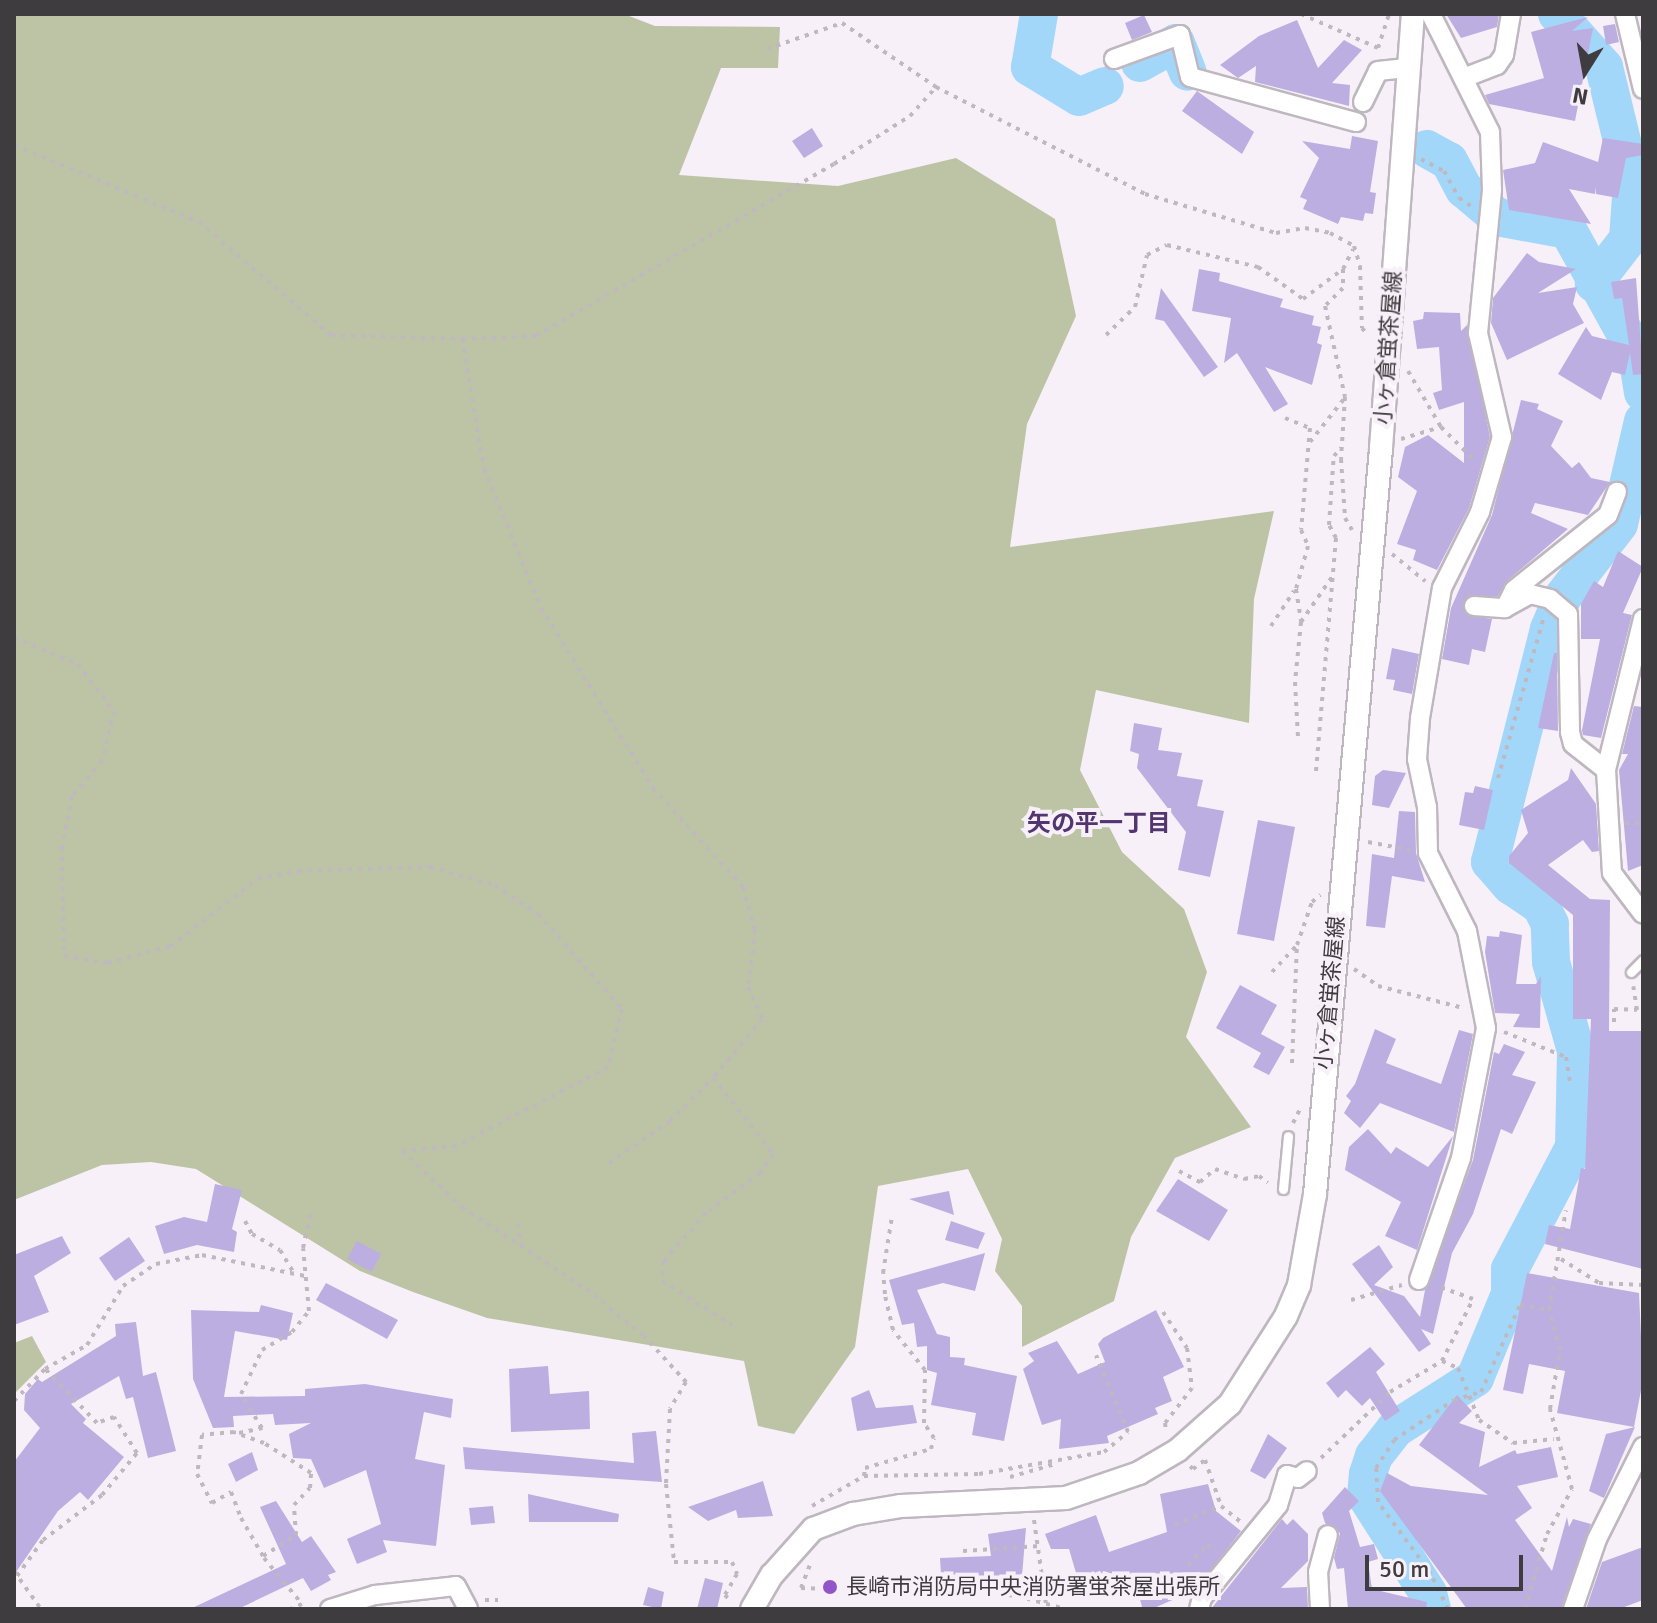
<!DOCTYPE html>
<meta charset="utf-8">
<style>
body{margin:0}
#map{position:relative;width:1657px;height:1623px;overflow:hidden;background:#f8f0f8;font-family:Signika,"Noto Sans JP",sans-serif}
div>[style]{position:absolute}
.green>*{inset:0;background:#bdc4a5}
.river>*{height:38px;margin:-19px;padding:0 19px;transform-origin:19px;border-radius:19px;background:#a3d7fa}
.building>*{inset:0;background:#bcaee0}
.path>*{height:4px;margin-top:-2px;transform-origin:0;background:repeating-linear-gradient(90deg,#bfb9bf 0 4px,transparent 0 10px)}
.roads{filter:drop-shadow(2px 0 #bfb7bf) drop-shadow(-2px 0 #bfb7bf) drop-shadow(0 2px #bfb7bf) drop-shadow(0 -2px #bfb7bf)}
.service>*{height:9px;margin:-4.5px;padding:0 4.5px;transform-origin:4.5px;border-radius:4.5px;background:#fff}
.minor>*{height:18px;margin:-9px;padding:0 9px;transform-origin:9px;border-radius:9px;background:#fff}
.tertiary>*{height:22px;margin:-11px;padding:0 11px;transform-origin:11px;border-radius:11px;background:#fff}
.dots>*{width:22px;height:22px;translate:-50% -50%;box-sizing:border-box;border:4px solid #f8f0f8;border-radius:50%}
span{translate:-50% -50%;white-space:nowrap;text-align:center;line-height:1.15;-webkit-text-stroke:8px #f8f0f8;paint-order:stroke}
.street-label{font-size:22px;color:#3f3c3f}
.poi-label{font-size:22px;color:#3f3c3f}
.left{translate:0 -50%;text-align:left}
.neighbourhood-label{font-size:24px;color:#53356f;font-weight:700}
.frame{position:absolute;inset:0;border:16px solid #3f3c3f;pointer-events:none}
.north{position:absolute;left:1545px;top:32px;width:80px;height:80px;-webkit-text-stroke:6px #f8f0f8;paint-order:stroke;rotate:191deg;font-size:22px;font-weight:700;line-height:32px;text-align:center;color:#3f3c3f}
.north::after{content:'';display:block;margin:auto;width:28px;height:36px;background:#3f3c3f;clip-path:polygon(50% 0,100% 100%,50% 72%,0 100%)}
.scale{position:absolute;left:1365px;top:1555px;width:158px;height:36px;box-sizing:border-box;border:4px solid #3f3c3f;border-top:0;padding-left:10px;font-size:24px;line-height:28px;white-space:nowrap;color:#3f3c3f;-webkit-text-stroke:6px #f8f0f8;paint-order:stroke}
</style>
<div id="map">
<div class="green">
<div style="clip-path:polygon(14px 14px,624px 14px,655px 26px,780px 27px,778px 68px,721px 68px,679px 175px,838px 186px,956px 158px,1055px 219px,1076px 316px,1027px 424px,1010px 547px,1274px 511px,1254px 599px,1249px 723px,1096px 690px,1080px 770px,1122px 852px,1184px 909px,1207px 972px,1186px 1037px,1251px 1127px,1175px 1158px,1131px 1237px,1114px 1301px,1022px 1347px,1022px 1306px,995px 1271px,1002px 1239px,968px 1169px,878px 1186px,855px 1347px,794px 1434px,758px 1426px,744px 1361px,487px 1318px,413px 1292px,360px 1271px,196px 1169px,151px 1162px,102px 1165px,14px 1200px)"></div>
<div style="clip-path:polygon(32px 1336px,46px 1362px,14px 1394px,14px 1343px)"></div>
</div>
<div class="river">
<div style="left:1039px;top:14px;width:54px;rotate:99.6deg"></div>
<div style="left:1030px;top:67px;width:57px;rotate:31.5deg"></div>
<div style="left:1079px;top:97px;width:28px;rotate:-23deg"></div>
<div style="left:1557px;top:14px;width:71px;rotate:48.4deg"></div>
<div style="left:1604px;top:67px;width:118px;rotate:76.3deg"></div>
<div style="left:1632px;top:182px;width:57px;rotate:94deg"></div>
<div style="left:1628px;top:239px;width:56px;rotate:127.7deg"></div>
<div style="left:1140px;top:63px;width:41px;rotate:-29.1deg"></div>
<div style="left:1176px;top:43px;width:31px;rotate:68deg"></div>
<div style="left:1427px;top:149px;width:25px;rotate:29deg"></div>
<div style="left:1449px;top:161px;width:32px;rotate:62deg"></div>
<div style="left:1464px;top:189px;width:43px;rotate:40.3deg"></div>
<div style="left:1497px;top:217px;width:72px;rotate:10.4deg"></div>
<div style="left:1568px;top:230px;width:143px;rotate:61.1deg"></div>
<div style="left:1637px;top:355px;width:38px;rotate:81deg"></div>
<div style="left:1432px;top:1609px;width:16px;rotate:-104deg"></div>
<div style="left:1428px;top:1593px;width:115px;rotate:-122.6deg"></div>
<div style="left:1366px;top:1496px;width:22px;rotate:-85deg"></div>
<div style="left:1368px;top:1474px;width:19px;rotate:-72deg"></div>
<div style="left:1374px;top:1456px;width:34px;rotate:-52deg"></div>
<div style="left:1395px;top:1429px;width:95px;rotate:-32.5deg"></div>
<div style="left:1475px;top:1378px;width:91px;rotate:-67.4deg"></div>
<div style="left:1510px;top:1294px;width:25px;rotate:-90deg"></div>
<div style="left:1510px;top:1269px;width:138px;rotate:-62.3deg"></div>
<div style="left:1574px;top:1147px;width:96px;rotate:-88.8deg"></div>
<div style="left:1576px;top:1051px;width:92px;rotate:-105.7deg"></div>
<div style="left:1551px;top:962px;width:38px;rotate:-92deg"></div>
<div style="left:1550px;top:924px;width:20px;rotate:-117deg"></div>
<div style="left:1541px;top:906px;width:36px;rotate:-146deg"></div>
<div style="left:1511px;top:886px;width:32px;rotate:-131deg"></div>
<div style="left:1490px;top:862px;width:240px;rotate:-75.8deg"></div>
<div style="left:1549px;top:629px;width:34px;rotate:-67deg"></div>
<div style="left:1562px;top:598px;width:93px;rotate:-52.4deg"></div>
<div style="left:1619px;top:524px;width:106px;rotate:-76.9deg"></div>
</div>
<div class="building">
<div style="clip-path:polygon(1446px 14px,1499px 14px,1497px 27px,1461px 38px)"></div>
<div style="clip-path:polygon(1144px 15px,1152px 32px,1132px 40px,1125px 23px)"></div>
<div style="clip-path:polygon(1588px 17px,1572px 31px,1593px 28px,1575px 121px,1489px 104px,1485px 95px,1544px 78px,1531px 32px)"></div>
<div style="clip-path:polygon(1297px 20px,1318px 68px,1344px 40px,1362px 50px,1332px 83px,1350px 85px,1349px 106px,1255px 82px,1256px 66px,1238px 78px,1220px 65px,1259px 36px)"></div>
<div style="clip-path:polygon(1615px 24px,1619px 42px,1606px 45px,1603px 26px)"></div>
<div style="clip-path:polygon(1197px 91px,1254px 132px,1242px 154px,1182px 111px)"></div>
<div style="clip-path:polygon(812px 128px,823px 146px,804px 158px,792px 141px)"></div>
<div style="clip-path:polygon(1352px 136px,1378px 141px,1370px 192px,1376px 193px,1373px 214px,1365px 213px,1363px 221px,1341px 217px,1338px 224px,1303px 209px,1307px 200px,1300px 197px,1319px 158px,1302px 141px,1350px 149px)"></div>
<div style="clip-path:polygon(1603px 138px,1643px 144px,1643px 155px,1626px 158px,1618px 198px,1596px 194px,1596px 187px,1595px 194px,1569px 189px,1591px 224px,1509px 210px,1503px 170px,1535px 163px,1543px 142px,1598px 162px)"></div>
<div style="clip-path:polygon(1527px 253px,1539px 262px,1576px 269px,1538px 293px,1577px 287px,1573px 304px,1584px 323px,1507px 360px,1491px 323px,1493px 298px)"></div>
<div style="clip-path:polygon(1199px 269px,1220px 273px,1219px 281px,1283px 299px,1280px 307px,1314px 316px,1312px 325px,1321px 327px,1317px 343px,1322px 345px,1312px 385px,1265px 367px,1288px 404px,1274px 412px,1237px 353px,1224px 363px,1231px 318px,1192px 311px)"></div>
<div style="clip-path:polygon(1636px 278px,1643px 374px,1633px 375px,1630px 353px,1625px 375px,1612px 372px,1601px 400px,1558px 374px,1586px 327px,1592px 336px,1629px 345px,1622px 298px,1614px 299px,1611px 282px)"></div>
<div style="clip-path:polygon(1161px 288px,1218px 367px,1204px 377px,1164px 321px,1155px 319px)"></div>
<div style="clip-path:polygon(1424px 312px,1460px 313px,1461px 331px,1467px 325px,1490px 437px,1469px 508px,1437px 570px,1413px 560px,1416px 550px,1397px 544px,1417px 491px,1398px 477px,1405px 447px,1428px 435px,1464px 463px,1464px 402px,1439px 410px,1433px 393px,1442px 390px,1439px 347px,1417px 349px,1413px 321px,1423px 319px)"></div>
<div style="clip-path:polygon(1521px 400px,1539px 404px,1537px 409px,1563px 421px,1551px 446px,1572px 468px,1579px 462px,1591px 478px,1610px 482px,1588px 515px,1535px 503px,1531px 513px,1568px 529px,1507px 581px,1498px 596px,1465px 599px,1467px 615px,1492px 619px,1485px 652px,1472px 649px,1469px 665px,1442px 659px,1451px 608px,1492px 515px)"></div>
<div style="clip-path:polygon(1618px 551px,1643px 567px,1623px 613px,1632px 615px,1601px 738px,1583px 735px,1582px 730px,1600px 639px,1581px 639px,1581px 604px,1594px 581px,1603px 587px)"></div>
<div style="clip-path:polygon(1392px 648px,1419px 654px,1412px 694px,1393px 690px,1395px 680px,1386px 679px)"></div>
<div style="clip-path:polygon(1554px 653px,1557px 653px,1558px 731px,1538px 728px)"></div>
<div style="clip-path:polygon(1634px 706px,1643px 707px,1643px 865px,1628px 871px,1619px 770px,1628px 754px,1622px 754px)"></div>
<div style="clip-path:polygon(1134px 723px,1162px 728px,1158px 750px,1182px 753px,1177px 776px,1203px 780px,1197px 806px,1224px 811px,1210px 877px,1178px 870px,1186px 832px,1137px 768px,1139px 754px,1130px 751px)"></div>
<div style="clip-path:polygon(1571px 768px,1596px 804px,1599px 851px,1592px 852px,1583px 840px,1548px 865px,1590px 899px,1610px 900px,1609px 1031px,1643px 1031px,1643px 1269px,1545px 1244px,1549px 1225px,1570px 1229px,1581px 1168px,1585px 1169px,1591px 1019px,1573px 1019px,1573px 915px,1509px 863px,1509px 856px,1528px 833px,1521px 810px,1568px 780px)"></div>
<div style="clip-path:polygon(1383px 770px,1406px 773px,1389px 808px,1372px 805px,1375px 776px)"></div>
<div style="clip-path:polygon(1475px 786px,1493px 790px,1484px 830px,1459px 825px,1465px 792px,1473px 793px)"></div>
<div style="clip-path:polygon(1399px 811px,1415px 812px,1416px 853px,1425px 882px,1392px 876px,1385px 928px,1366px 926px,1372px 854px,1394px 858px)"></div>
<div style="clip-path:polygon(1258px 820px,1295px 827px,1274px 941px,1237px 934px)"></div>
<div style="clip-path:polygon(1500px 931px,1522px 935px,1516px 984px,1536px 984px,1541px 976px,1540px 1028px,1513px 1027px,1520px 1014px,1495px 1013px,1485px 952px,1487px 936px,1499px 937px)"></div>
<div style="clip-path:polygon(1240px 985px,1277px 1005px,1261px 1034px,1285px 1047px,1269px 1075px,1253px 1067px,1261px 1053px,1216px 1028px)"></div>
<div style="clip-path:polygon(1375px 1029px,1396px 1039px,1386px 1063px,1441px 1084px,1459px 1030px,1473px 1034px,1454px 1132px,1380px 1103px,1360px 1128px,1344px 1113px,1351px 1101px,1346px 1096px,1355px 1084px)"></div>
<div style="clip-path:polygon(1504px 1044px,1525px 1052px,1512px 1075px,1536px 1082px,1512px 1134px,1501px 1129px,1473px 1214px,1452px 1253px,1433px 1334px,1421px 1329px,1431px 1344px,1419px 1352px,1352px 1264px,1379px 1245px,1393px 1267px,1374px 1285px,1404px 1296px,1420px 1317px,1425px 1290px,1473px 1160px,1494px 1052px,1499px 1054px)"></div>
<div style="clip-path:polygon(1368px 1129px,1391px 1154px,1396px 1147px,1428px 1167px,1453px 1136px,1417px 1250px,1385px 1236px,1401px 1202px,1345px 1170px,1349px 1147px)"></div>
<div style="clip-path:polygon(1178px 1179px,1228px 1210px,1209px 1241px,1156px 1211px)"></div>
<div style="clip-path:polygon(215px 1184px,242px 1190px,232px 1229px,237px 1232px,234px 1252px,197px 1245px,164px 1254px,155px 1226px,184px 1217px,207px 1222px)"></div>
<div style="clip-path:polygon(949px 1191px,954px 1215px,909px 1199px)"></div>
<div style="clip-path:polygon(951px 1221px,985px 1233px,978px 1249px,945px 1240px)"></div>
<div style="clip-path:polygon(62px 1236px,71px 1253px,34px 1276px,49px 1312px,14px 1325px,14px 1255px)"></div>
<div style="clip-path:polygon(129px 1237px,145px 1261px,115px 1281px,99px 1258px)"></div>
<div style="clip-path:polygon(357px 1241px,381px 1254px,372px 1272px,347px 1259px)"></div>
<div style="clip-path:polygon(985px 1253px,975px 1291px,943px 1283px,917px 1290px,937px 1334px,950px 1337px,950px 1357px,965px 1358px,964px 1365px,1017px 1376px,1004px 1441px,972px 1435px,976px 1413px,931px 1405px,937px 1373px,927px 1370px,927px 1346px,917px 1347px,914px 1323px,902px 1325px,889px 1280px)"></div>
<div style="clip-path:polygon(1527px 1273px,1639px 1293px,1643px 1380px,1634px 1427px,1557px 1413px,1565px 1371px,1529px 1364px,1523px 1394px,1503px 1390px)"></div>
<div style="clip-path:polygon(326px 1283px,398px 1320px,387px 1339px,316px 1300px)"></div>
<div style="clip-path:polygon(261px 1305px,293px 1313px,287px 1340px,235px 1331px,224px 1397px,305px 1396px,305px 1389px,365px 1384px,453px 1399px,451px 1418px,424px 1412px,415px 1459px,445px 1465px,436px 1546px,383px 1540px,387px 1552px,357px 1564px,347px 1539px,381px 1524px,366px 1470px,324px 1488px,311px 1459px,293px 1458px,289px 1434px,311px 1423px,275px 1425px,273px 1414px,233px 1416px,234px 1427px,213px 1428px,193px 1379px,191px 1310px,259px 1312px)"></div>
<div style="clip-path:polygon(1156px 1310px,1184px 1367px,1163px 1377px,1172px 1401px,1155px 1408px,1158px 1414px,1107px 1436px,1109px 1443px,1059px 1449px,1061px 1419px,1042px 1425px,1023px 1369px,1034px 1361px,1028px 1353px,1057px 1341px,1078px 1374px,1105px 1362px,1098px 1344px,1103px 1338px)"></div>
<div style="clip-path:polygon(136px 1322px,143px 1376px,156px 1372px,176px 1451px,148px 1458px,133px 1397px,126px 1399px,119px 1376px,71px 1404px,86px 1419px,83px 1423px,124px 1457px,88px 1500px,80px 1492px,58px 1511px,14px 1575px,14px 1462px,40px 1428px,24px 1410px,25px 1394px,38px 1379px,42px 1382px,116px 1336px,115px 1324px)"></div>
<div style="clip-path:polygon(1370px 1347px,1385px 1364px,1376px 1372px,1400px 1411px,1385px 1421px,1370px 1398px,1362px 1406px,1346px 1390px,1338px 1398px,1326px 1383px)"></div>
<div style="clip-path:polygon(548px 1366px,550px 1394px,589px 1391px,590px 1429px,511px 1432px,509px 1369px)"></div>
<div style="clip-path:polygon(869px 1390px,876px 1408px,913px 1405px,917px 1423px,857px 1431px,851px 1398px)"></div>
<div style="clip-path:polygon(1457px 1395px,1472px 1411px,1459px 1423px,1485px 1432px,1479px 1467px,1515px 1450px,1517px 1454px,1551px 1447px,1558px 1477px,1517px 1486px,1532px 1508px,1515px 1520px,1552px 1571px,1567px 1517px,1569px 1527px,1573px 1519px,1591px 1524px,1561px 1609px,1467px 1609px,1380px 1491px,1387px 1473px,1411px 1486px,1488px 1495px,1419px 1445px)"></div>
<div style="clip-path:polygon(1635px 1427px,1604px 1498px,1589px 1491px,1606px 1434px)"></div>
<div style="clip-path:polygon(656px 1431px,662px 1482px,465px 1469px,463px 1447px,634px 1463px,632px 1433px)"></div>
<div style="clip-path:polygon(1268px 1434px,1287px 1448px,1265px 1479px,1250px 1471px)"></div>
<div style="clip-path:polygon(252px 1452px,258px 1470px,236px 1482px,228px 1464px)"></div>
<div style="clip-path:polygon(763px 1481px,773px 1516px,738px 1518px,736px 1510px,708px 1521px,688px 1507px)"></div>
<div style="clip-path:polygon(1208px 1484px,1216px 1511px,1241px 1531px,1189px 1599px,1184px 1595px,1154px 1608px,1142px 1607px,1134px 1575px,1081px 1590px,1069px 1549px,1051px 1549px,1045px 1534px,1096px 1515px,1109px 1552px,1167px 1532px,1160px 1494px)"></div>
<div style="clip-path:polygon(1345px 1487px,1359px 1501px,1349px 1511px,1360px 1547px,1374px 1544px,1378px 1559px,1368px 1562px,1372px 1589px,1427px 1602px,1426px 1609px,1348px 1609px,1344px 1568px,1337px 1569px,1334px 1558px,1340px 1533px,1325px 1523px,1322px 1513px)"></div>
<div style="clip-path:polygon(528px 1494px,619px 1514px,618px 1522px,529px 1522px)"></div>
<div style="clip-path:polygon(276px 1501px,302px 1542px,311px 1536px,336px 1572px,328px 1575px,331px 1580px,311px 1591px,303px 1578px,238px 1609px,190px 1609px,286px 1564px,260px 1507px)"></div>
<div style="clip-path:polygon(493px 1506px,495px 1523px,471px 1525px,469px 1508px)"></div>
<div style="clip-path:polygon(1282px 1519px,1287px 1525px,1293px 1519px,1308px 1534px,1308px 1561px,1281px 1588px,1307px 1587px,1308px 1609px,1211px 1609px)"></div>
<div style="clip-path:polygon(1026px 1528px,1021px 1588px,972px 1586px,972px 1574px,941px 1575px,940px 1558px,991px 1556px,988px 1534px)"></div>
<div style="clip-path:polygon(1643px 1547px,1643px 1600px,1619px 1609px,1586px 1609px,1602px 1562px)"></div>
<div style="clip-path:polygon(705px 1578px,723px 1583px,717px 1609px,697px 1609px)"></div>
<div style="clip-path:polygon(648px 1587px,664px 1592px,661px 1609px,643px 1605px)"></div>
</div>
<div class="path">
<div style="left:1301px;top:14px;width:84px;rotate:23.8deg"></div>
<div style="left:1378px;top:48px;width:36px;rotate:-72deg"></div>
<div style="left:767px;top:49px;width:79px;rotate:-19.1deg"></div>
<div style="left:842px;top:23px;width:114px;rotate:34.2deg"></div>
<div style="left:936px;top:87px;width:235px;rotate:27.1deg"></div>
<div style="left:1145px;top:194px;width:137px;rotate:16.6deg"></div>
<div style="left:1276px;top:233px;width:29px;rotate:-10deg"></div>
<div style="left:1305px;top:228px;width:25px;rotate:11deg"></div>
<div style="left:1330px;top:233px;width:27px;rotate:28deg"></div>
<div style="left:1354px;top:246px;width:21px;rotate:73deg"></div>
<div style="left:1360px;top:266px;width:62px;rotate:88.2deg"></div>
<div style="left:1362px;top:328px;width:8px;rotate:50deg"></div>
<div style="left:14px;top:145px;width:200px;rotate:22.6deg"></div>
<div style="left:199px;top:222px;width:174px;rotate:40.6deg"></div>
<div style="left:331px;top:335px;width:131px;rotate:1.7deg"></div>
<div style="left:462px;top:339px;width:132px;rotate:80.4deg"></div>
<div style="left:484px;top:469px;width:150px;rotate:67.7deg"></div>
<div style="left:541px;top:608px;width:212px;rotate:58.1deg"></div>
<div style="left:653px;top:788px;width:134px;rotate:47.7deg"></div>
<div style="left:743px;top:887px;width:45px;rotate:74.4deg"></div>
<div style="left:755px;top:930px;width:57px;rotate:97deg"></div>
<div style="left:748px;top:987px;width:35px;rotate:66deg"></div>
<div style="left:762px;top:1019px;width:77px;rotate:129.7deg"></div>
<div style="left:713px;top:1078px;width:97px;rotate:51.7deg"></div>
<div style="left:773px;top:1154px;width:23px;rotate:124deg"></div>
<div style="left:760px;top:1173px;width:67px;rotate:143.5deg"></div>
<div style="left:706px;top:1213px;width:64px;rotate:131.2deg"></div>
<div style="left:664px;top:1261px;width:20px;rotate:96deg"></div>
<div style="left:662px;top:1281px;width:83px;rotate:32.2deg"></div>
<div style="left:1421px;top:159px;width:26px;rotate:28deg"></div>
<div style="left:1444px;top:171px;width:31px;rotate:61deg"></div>
<div style="left:1459px;top:198px;width:14px;rotate:34deg"></div>
<div style="left:1343px;top:269px;width:19px;rotate:90deg"></div>
<div style="left:1343px;top:288px;width:25px;rotate:135deg"></div>
<div style="left:1325px;top:306px;width:93px;rotate:77.6deg"></div>
<div style="left:1345px;top:397px;width:62px;rotate:93.7deg"></div>
<div style="left:1341px;top:459px;width:59px;rotate:86.1deg"></div>
<div style="left:1345px;top:518px;width:14px;rotate:60deg"></div>
<div style="left:1106px;top:335px;width:40px;rotate:-44deg"></div>
<div style="left:1135px;top:307px;width:53px;rotate:-77deg"></div>
<div style="left:1147px;top:255px;width:22px;rotate:-27deg"></div>
<div style="left:1167px;top:245px;width:94px;rotate:13.6deg"></div>
<div style="left:1258px;top:267px;width:55px;rotate:35.4deg"></div>
<div style="left:1303px;top:299px;width:50px;rotate:-36.9deg"></div>
<div style="left:1343px;top:269px;width:22px;rotate:-63deg"></div>
<div style="left:462px;top:339px;width:74px;rotate:-2.3deg"></div>
<div style="left:536px;top:336px;width:344px;rotate:-30deg"></div>
<div style="left:834px;top:164px;width:90px;rotate:-32.3deg"></div>
<div style="left:910px;top:116px;width:39px;rotate:-48deg"></div>
<div style="left:1408px;top:371px;width:65px;rotate:59.5deg"></div>
<div style="left:1441px;top:427px;width:49px;rotate:45deg"></div>
<div style="left:1285px;top:418px;width:27px;rotate:22deg"></div>
<div style="left:1310px;top:428px;width:102px;rotate:95deg"></div>
<div style="left:1301px;top:530px;width:17px;rotate:66deg"></div>
<div style="left:1308px;top:546px;width:45px;rotate:105.6deg"></div>
<div style="left:1296px;top:589px;width:33px;rotate:81deg"></div>
<div style="left:1301px;top:622px;width:60px;rotate:95.7deg"></div>
<div style="left:1295px;top:682px;width:56px;rotate:86.9deg"></div>
<div style="left:1401px;top:439px;width:42px;rotate:-16.7deg"></div>
<div style="left:1310px;top:442px;width:55px;rotate:-51.7deg"></div>
<div style="left:1392px;top:554px;width:43px;rotate:39.3deg"></div>
<div style="left:1301px;top:622px;width:55px;rotate:-55.4deg"></div>
<div style="left:1271px;top:626px;width:42px;rotate:-56.7deg"></div>
<div style="left:14px;top:638px;width:69px;rotate:22.1deg"></div>
<div style="left:78px;top:664px;width:59px;rotate:52.5deg"></div>
<div style="left:114px;top:711px;width:51px;rotate:103.5deg"></div>
<div style="left:102px;top:761px;width:46px;rotate:130.6deg"></div>
<div style="left:72px;top:796px;width:52px;rotate:101.1deg"></div>
<div style="left:62px;top:847px;width:109px;rotate:88.9deg"></div>
<div style="left:64px;top:956px;width:45px;rotate:9deg"></div>
<div style="left:108px;top:963px;width:64px;rotate:-15.3deg"></div>
<div style="left:170px;top:946px;width:111px;rotate:-37.3deg"></div>
<div style="left:258px;top:879px;width:41px;rotate:-11.3deg"></div>
<div style="left:298px;top:871px;width:132px;rotate:-1.7deg"></div>
<div style="left:430px;top:867px;width:67px;rotate:15.5deg"></div>
<div style="left:495px;top:885px;width:52px;rotate:34deg"></div>
<div style="left:538px;top:914px;width:127px;rotate:48.5deg"></div>
<div style="left:622px;top:1009px;width:60px;rotate:103.6deg"></div>
<div style="left:608px;top:1067px;width:171px;rotate:152.5deg"></div>
<div style="left:456px;top:1146px;width:54px;rotate:174.7deg"></div>
<div style="left:402px;top:1151px;width:82px;rotate:43deg"></div>
<div style="left:462px;top:1207px;width:149px;rotate:33.5deg"></div>
<div style="left:586px;top:1289px;width:73px;rotate:38.9deg"></div>
<div style="left:643px;top:1335px;width:64px;rotate:47.5deg"></div>
<div style="left:686px;top:1382px;width:31px;rotate:121deg"></div>
<div style="left:670px;top:1409px;width:75px;rotate:93.1deg"></div>
<div style="left:666px;top:1484px;width:78px;rotate:84.1deg"></div>
<div style="left:674px;top:1562px;width:58px"></div>
<div style="left:732px;top:1562px;width:13px;rotate:67deg"></div>
<div style="left:737px;top:1574px;width:24px;rotate:120deg"></div>
<div style="left:725px;top:1595px;width:9px;rotate:49deg"></div>
<div style="left:1316px;top:771px;width:234px;rotate:-85.1deg"></div>
<div style="left:1336px;top:538px;width:15px;rotate:-118deg"></div>
<div style="left:1329px;top:525px;width:30px;rotate:-86deg"></div>
<div style="left:1331px;top:495px;width:39px;rotate:-86deg"></div>
<div style="left:1334px;top:456px;width:11px;rotate:-49deg"></div>
<div style="left:1498px;top:778px;width:167px;rotate:-74.1deg"></div>
<div style="left:1625px;top:823px;width:18px"></div>
<div style="left:1368px;top:842px;width:43px;rotate:10.8deg"></div>
<div style="left:1354px;top:969px;width:29px;rotate:35deg"></div>
<div style="left:1378px;top:986px;width:88px;rotate:14.5deg"></div>
<div style="left:1272px;top:972px;width:37px;rotate:-47deg"></div>
<div style="left:1297px;top:945px;width:46px;rotate:-70.8deg"></div>
<div style="left:1312px;top:902px;width:11px;rotate:-41deg"></div>
<div style="left:1614px;top:1022px;width:13px;rotate:-90deg"></div>
<div style="left:1614px;top:1009px;width:23px;rotate:2deg"></div>
<div style="left:1637px;top:1010px;width:24px;rotate:-99deg"></div>
<div style="left:1504px;top:1032px;width:67px;rotate:22deg"></div>
<div style="left:1566px;top:1057px;width:25px;rotate:81deg"></div>
<div style="left:1292px;top:1063px;width:118px;rotate:-87.6deg"></div>
<div style="left:1293px;top:1123px;width:18px;rotate:-63deg"></div>
<div style="left:609px;top:1163px;width:74px;rotate:-34.5deg"></div>
<div style="left:670px;top:1121px;width:61px;rotate:-45deg"></div>
<div style="left:1179px;top:1171px;width:24px;rotate:28deg"></div>
<div style="left:1200px;top:1182px;width:20px;rotate:-41deg"></div>
<div style="left:1215px;top:1169px;width:31px;rotate:19deg"></div>
<div style="left:1244px;top:1179px;width:15px;rotate:-11deg"></div>
<div style="left:1259px;top:1176px;width:11px;rotate:38deg"></div>
<div style="left:245px;top:1221px;width:15px;rotate:62deg"></div>
<div style="left:252px;top:1234px;width:32px;rotate:30deg"></div>
<div style="left:280px;top:1250px;width:27px;rotate:59deg"></div>
<div style="left:518px;top:1223px;width:22px;rotate:82deg"></div>
<div style="left:1561px;top:1259px;width:45px;rotate:32.3deg"></div>
<div style="left:1599px;top:1283px;width:44px;rotate:2.6deg"></div>
<div style="left:1351px;top:1300px;width:53px;rotate:-16.4deg"></div>
<div style="left:1163px;top:1312px;width:43px;rotate:56.3deg"></div>
<div style="left:1187px;top:1348px;width:40px;rotate:82.9deg"></div>
<div style="left:1192px;top:1388px;width:44px;rotate:127.6deg"></div>
<div style="left:1165px;top:1423px;width:8px;rotate:83deg"></div>
<div style="left:1442px;top:1361px;width:17px;rotate:24deg"></div>
<div style="left:1458px;top:1368px;width:56px;rotate:68deg"></div>
<div style="left:1479px;top:1420px;width:41px;rotate:34.1deg"></div>
<div style="left:1513px;top:1443px;width:41px;rotate:-5.6deg"></div>
<div style="left:14px;top:1401px;width:45px;rotate:-45.9deg"></div>
<div style="left:45px;top:1369px;width:48px;rotate:-29.7deg"></div>
<div style="left:87px;top:1345px;width:69px;rotate:-58.6deg"></div>
<div style="left:123px;top:1286px;width:40px;rotate:-34deg"></div>
<div style="left:156px;top:1264px;width:47px;rotate:-11.1deg"></div>
<div style="left:202px;top:1255px;width:105px;rotate:11.5deg"></div>
<div style="left:239px;top:1433px;width:24px;rotate:-12deg"></div>
<div style="left:262px;top:1428px;width:40px;rotate:-122deg"></div>
<div style="left:241px;top:1394px;width:49px;rotate:-64.5deg"></div>
<div style="left:262px;top:1350px;width:35px;rotate:-31deg"></div>
<div style="left:292px;top:1332px;width:27px;rotate:-51deg"></div>
<div style="left:309px;top:1311px;width:63px;rotate:-95.4deg"></div>
<div style="left:303px;top:1248px;width:38px;rotate:-78deg"></div>
<div style="left:1321px;top:1458px;width:95px;rotate:-43.7deg"></div>
<div style="left:1390px;top:1392px;width:61px;rotate:-30.8deg"></div>
<div style="left:1442px;top:1361px;width:69px;rotate:-63.4deg"></div>
<div style="left:1473px;top:1299px;width:38px;rotate:-160deg"></div>
<div style="left:1190px;top:1466px;width:4px;rotate:45deg"></div>
<div style="left:1193px;top:1469px;width:15px;rotate:-37deg"></div>
<div style="left:1205px;top:1460px;width:49px;rotate:70.8deg"></div>
<div style="left:1221px;top:1506px;width:26px;rotate:39deg"></div>
<div style="left:864px;top:1476px;width:8px;rotate:-83deg"></div>
<div style="left:865px;top:1468px;width:69px;rotate:-16.1deg"></div>
<div style="left:931px;top:1449px;width:11px;rotate:-75deg"></div>
<div style="left:934px;top:1438px;width:18px;rotate:-124deg"></div>
<div style="left:924px;top:1423px;width:53px;rotate:-88.9deg"></div>
<div style="left:925px;top:1370px;width:51px;rotate:-128.7deg"></div>
<div style="left:893px;top:1330px;width:37px;rotate:-103deg"></div>
<div style="left:885px;top:1294px;width:21px;rotate:-95deg"></div>
<div style="left:883px;top:1273px;width:58px;rotate:-81deg"></div>
<div style="left:1010px;top:1477px;width:47px;rotate:-16.1deg"></div>
<div style="left:812px;top:1506px;width:60px;rotate:-30deg"></div>
<div style="left:864px;top:1476px;width:115px;rotate:-1deg"></div>
<div style="left:979px;top:1474px;width:127px;rotate:-10deg"></div>
<div style="left:1104px;top:1452px;width:31px;rotate:-40deg"></div>
<div style="left:1128px;top:1432px;width:83px;rotate:-112.6deg"></div>
<div style="left:1034px;top:1520px;width:85px;rotate:81.9deg"></div>
<div style="left:1175px;top:1525px;width:50px;rotate:-22.4deg"></div>
<div style="left:963px;top:1551px;width:77px;rotate:-3.7deg"></div>
<div style="left:263px;top:1556px;width:39px;rotate:-32deg"></div>
<div style="left:296px;top:1535px;width:30px;rotate:-94deg"></div>
<div style="left:294px;top:1505px;width:23px;rotate:-47deg"></div>
<div style="left:310px;top:1488px;width:15px;rotate:-86deg"></div>
<div style="left:311px;top:1473px;width:56px;rotate:-147.4deg"></div>
<div style="left:264px;top:1443px;width:32px;rotate:-160deg"></div>
<div style="left:234px;top:1432px;width:32px;rotate:175deg"></div>
<div style="left:202px;top:1435px;width:39px;rotate:97deg"></div>
<div style="left:197px;top:1474px;width:33px;rotate:63deg"></div>
<div style="left:212px;top:1503px;width:22px;rotate:-30deg"></div>
<div style="left:231px;top:1492px;width:28px;rotate:69deg"></div>
<div style="left:241px;top:1518px;width:46px;rotate:60.1deg"></div>
<div style="left:264px;top:1558px;width:60px;rotate:50.4deg"></div>
<div style="left:302px;top:1604px;width:13px;rotate:157deg"></div>
<div style="left:1188px;top:1565px;width:28px;rotate:-46deg"></div>
<div style="left:1207px;top:1545px;width:11px;rotate:34deg"></div>
<div style="left:14px;top:1571px;width:47px;rotate:54.6deg"></div>
<div style="left:17px;top:1576px;width:44px;rotate:-54.2deg"></div>
<div style="left:43px;top:1540px;width:74px;rotate:-37.3deg"></div>
<div style="left:102px;top:1495px;width:55px;rotate:-50.2deg"></div>
<div style="left:137px;top:1453px;width:43px;rotate:-122.6deg"></div>
<div style="left:114px;top:1417px;width:18px;rotate:161deg"></div>
<div style="left:97px;top:1423px;width:75px;rotate:-133.9deg"></div>
<div style="left:801px;top:1588px;width:35px;rotate:2deg"></div>
<div style="left:836px;top:1589px;width:44px;rotate:-10.5deg"></div>
<div style="left:879px;top:1581px;width:139px;rotate:6.2deg"></div>
<div style="left:1017px;top:1596px;width:51px;rotate:14.9deg"></div>
<div style="left:801px;top:1588px;width:25px;rotate:-69deg"></div>
<div style="left:485px;top:1600px;width:13px"></div>
<div style="left:1448px;top:1609px;width:39px;rotate:-116deg"></div>
<div style="left:1431px;top:1574px;width:89px;rotate:-126.4deg"></div>
<div style="left:1378px;top:1502px;width:34px;rotate:-93deg"></div>
<div style="left:1376px;top:1468px;width:33px;rotate:-57deg"></div>
<div style="left:1394px;top:1440px;width:72px;rotate:-33.7deg"></div>
<div style="left:1454px;top:1400px;width:28px;rotate:-17deg"></div>
<div style="left:1481px;top:1392px;width:95px;rotate:-65.9deg"></div>
<div style="left:1520px;top:1305px;width:29px;rotate:10deg"></div>
<div style="left:1525px;top:1609px;width:78px;rotate:-73.7deg"></div>
<div style="left:1547px;top:1534px;width:51px;rotate:-60.9deg"></div>
<div style="left:1572px;top:1489px;width:83px;rotate:-105.4deg"></div>
<div style="left:1550px;top:1409px;width:60px;rotate:-80.4deg"></div>
<div style="left:1560px;top:1350px;width:41px;rotate:-105.4deg"></div>
<div style="left:1549px;top:1310px;width:101px;rotate:-80.4deg"></div>
</div>
<div class="roads">
<div class="service">
<div style="left:1631px;top:972px;width:17px;rotate:-45deg"></div>
<div style="left:1283px;top:1189px;width:53px;rotate:-84.6deg"></div>
</div>
<div class="minor">
<div style="left:1625px;top:14px;width:77px;rotate:76.5deg"></div>
<div style="left:1114px;top:59px;width:70px;rotate:-20deg"></div>
<div style="left:1180px;top:35px;width:43px;rotate:76.6deg"></div>
<div style="left:1190px;top:77px;width:172px;rotate:15.2deg"></div>
<div style="left:1466px;top:77px;width:33px;rotate:-21deg"></div>
<div style="left:1497px;top:65px;width:12px;rotate:-55deg"></div>
<div style="left:1504px;top:55px;width:42px;rotate:-80.3deg"></div>
<div style="left:1363px;top:102px;width:34px;rotate:-64deg"></div>
<div style="left:1378px;top:71px;width:31px;rotate:-6deg"></div>
<div style="left:1508px;top:602px;width:13px;rotate:-63deg"></div>
<div style="left:1514px;top:590px;width:120px;rotate:-38.6deg"></div>
<div style="left:1608px;top:515px;width:25px;rotate:-69deg"></div>
<div style="left:1474px;top:606px;width:31px;rotate:4deg"></div>
<div style="left:1505px;top:608px;width:29px;rotate:-29deg"></div>
<div style="left:1530px;top:594px;width:21px;rotate:14deg"></div>
<div style="left:1550px;top:599px;width:23px;rotate:40deg"></div>
<div style="left:1568px;top:614px;width:118px;rotate:89deg"></div>
<div style="left:1570px;top:732px;width:12px;rotate:76deg"></div>
<div style="left:1573px;top:744px;width:42px;rotate:38.2deg"></div>
<div style="left:1643px;top:619px;width:155px;rotate:103.8deg"></div>
<div style="left:1606px;top:770px;width:103px;rotate:86.7deg"></div>
<div style="left:1612px;top:873px;width:51px;rotate:52.9deg"></div>
<div style="left:1419px;top:1280px;width:129px;rotate:-71deg"></div>
<div style="left:1461px;top:1158px;width:132px;rotate:-79.1deg"></div>
<div style="left:1486px;top:1028px;width:99px;rotate:-101.1deg"></div>
<div style="left:1467px;top:931px;width:87px;rotate:-116.6deg"></div>
<div style="left:1428px;top:853px;width:46px;rotate:-91.2deg"></div>
<div style="left:1427px;top:807px;width:49px;rotate:-101.8deg"></div>
<div style="left:1417px;top:759px;width:41px;rotate:-85.8deg"></div>
<div style="left:1420px;top:718px;width:132px;rotate:-80.4deg"></div>
<div style="left:1442px;top:588px;width:85px;rotate:-63.4deg"></div>
<div style="left:1480px;top:512px;width:78px;rotate:-73.7deg"></div>
<div style="left:1502px;top:437px;width:107px;rotate:-103deg"></div>
<div style="left:1478px;top:333px;width:144px;rotate:-84.4deg"></div>
<div style="left:1492px;top:190px;width:58px;rotate:-92deg"></div>
<div style="left:1490px;top:132px;width:132px;rotate:-116.6deg"></div>
<div style="left:330px;top:1609px;width:47px;rotate:-17.3deg"></div>
<div style="left:375px;top:1595px;width:81px;rotate:-6.3deg"></div>
<div style="left:456px;top:1586px;width:26px;rotate:62deg"></div>
<div style="left:1199px;top:1609px;width:11px;rotate:-75deg"></div>
<div style="left:1202px;top:1598px;width:120px;rotate:-50.7deg"></div>
<div style="left:1278px;top:1505px;width:31px;rotate:-73deg"></div>
<div style="left:1287px;top:1475px;width:11px;rotate:15deg"></div>
<div style="left:1298px;top:1478px;width:11px;rotate:-38deg"></div>
<div style="left:1320px;top:1609px;width:37px;rotate:-93deg"></div>
<div style="left:1318px;top:1572px;width:38px;rotate:-75deg"></div>
<div style="left:1573px;top:1609px;width:74px;rotate:-71.1deg"></div>
<div style="left:1597px;top:1539px;width:103px;rotate:-63.4deg"></div>
</div>
<div class="tertiary">
<div style="left:752px;top:1609px;width:39px;rotate:-60deg"></div>
<div style="left:772px;top:1575px;width:62px;rotate:-48.3deg"></div>
<div style="left:813px;top:1529px;width:43px;rotate:-20.6deg"></div>
<div style="left:853px;top:1514px;width:49px;rotate:-9.5deg"></div>
<div style="left:901px;top:1506px;width:165px;rotate:-2.8deg"></div>
<div style="left:1066px;top:1498px;width:77px;rotate:-18.9deg"></div>
<div style="left:1139px;top:1473px;width:45px;rotate:-30.5deg"></div>
<div style="left:1178px;top:1450px;width:69px;rotate:-41.5deg"></div>
<div style="left:1230px;top:1404px;width:104px;rotate:-57.5deg"></div>
<div style="left:1286px;top:1316px;width:34px;rotate:-67deg"></div>
<div style="left:1299px;top:1285px;width:92px;rotate:-80deg"></div>
<div style="left:1315px;top:1194px;width:749px;rotate:-84.94deg"></div>
<div style="left:1381px;top:448px;width:435px;rotate:-85.8deg"></div>
</div>
</div>
<div class="dots">
<div style="left:830px;top:1587px;background:#9354ca"></div>
</div>
<div class="street-label">
<span style="left:1388px;top:348px;rotate:-86deg">小ヶ倉蛍茶屋線</span>
<span style="left:1330px;top:993px;rotate:-85deg">小ヶ倉蛍茶屋線</span>
</div>
<div class="poi-label">
<span class="left" style="left:846px;top:1587px">長崎市消防局中央消防署蛍茶屋出張所</span>
</div>
<div class="neighbourhood-label">
<span style="left:1099px;top:824px">矢の平一丁目</span>
</div>
<div class="frame"></div>
<div class="north">N</div>
<div class="scale">50 m</div>
</div>
